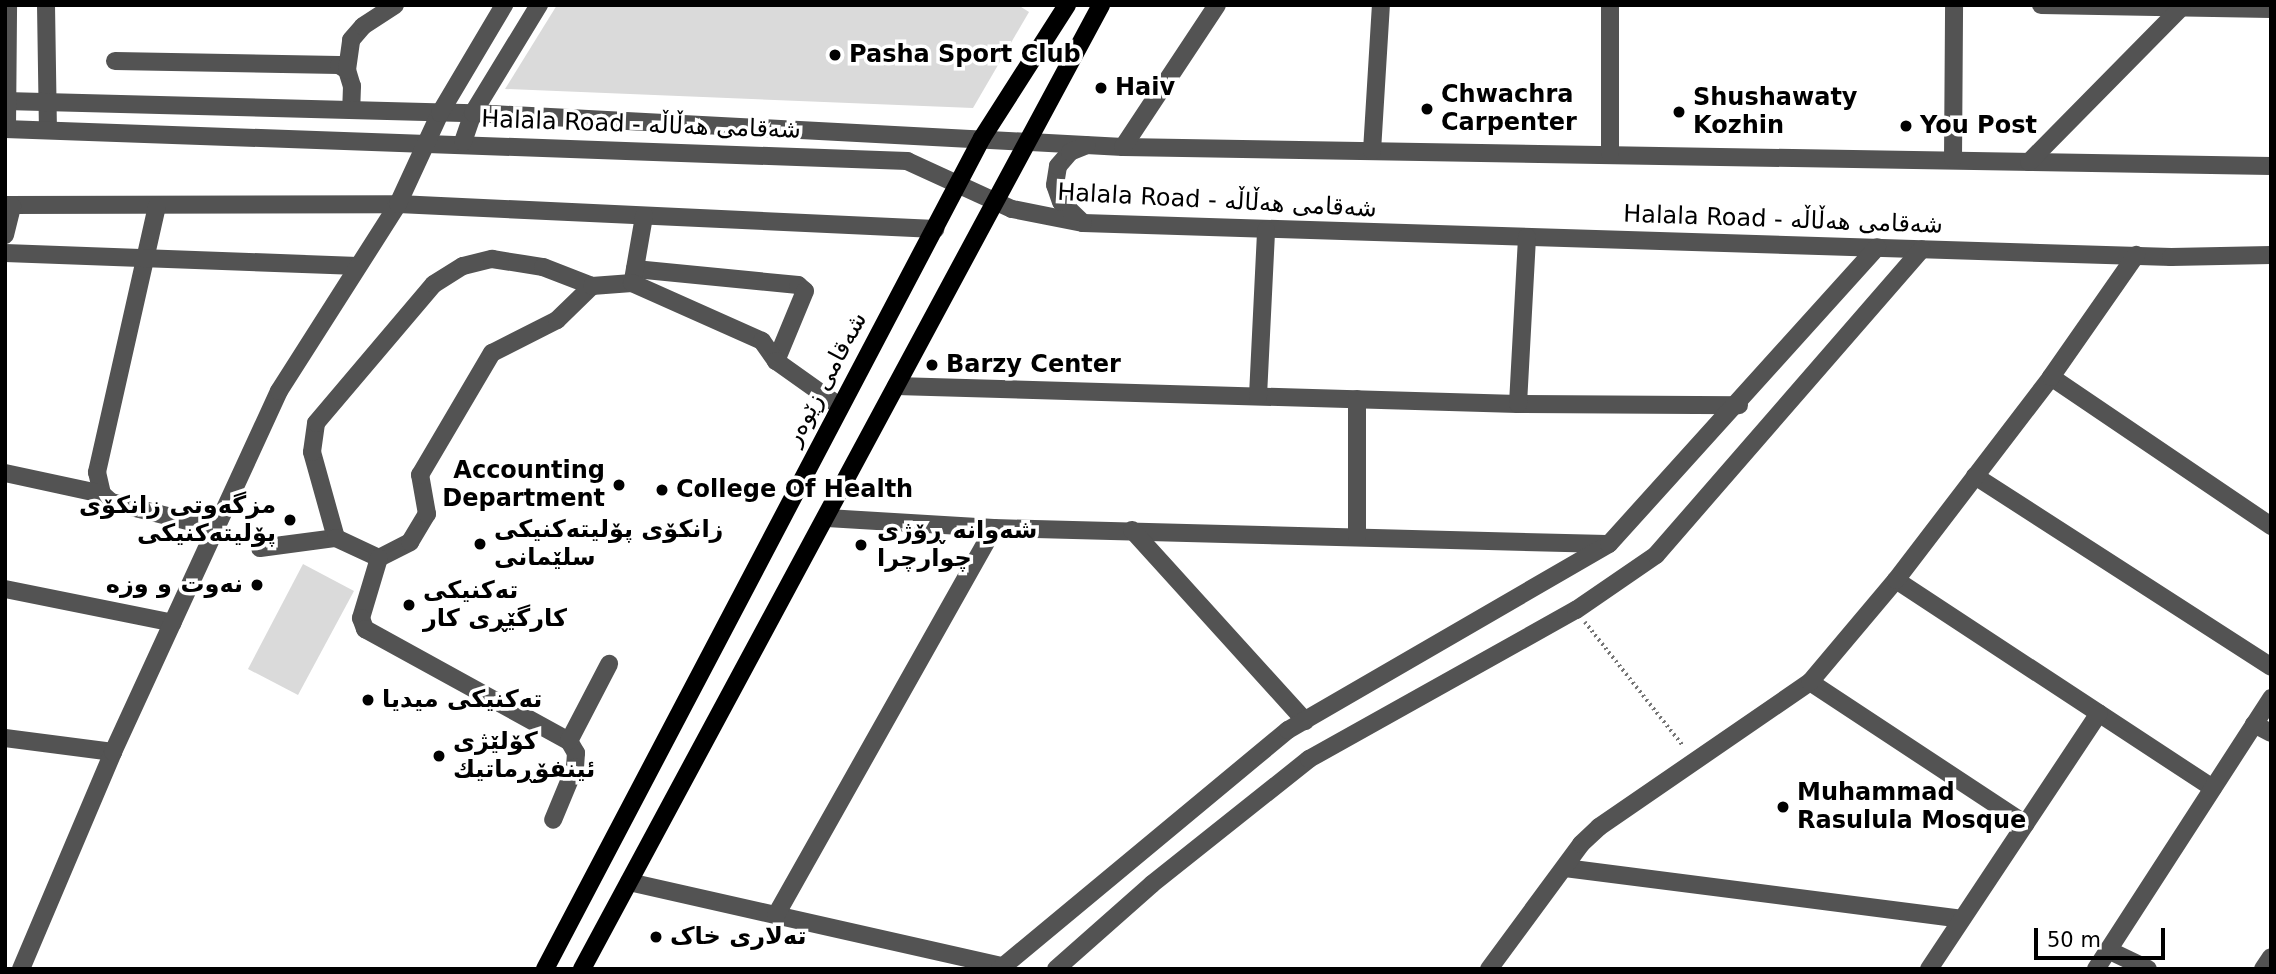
<!DOCTYPE html>
<meta charset="utf-8">
<style>
body{margin:0}
#map{position:relative;width:2276px;height:974px;overflow:hidden;background:#fff;font-family:"DejaVu Sans",Cairo,sans-serif}
div>[style]{position:absolute}
.green>*{inset:0;background:#dadada}
.path>*{height:3.5px;margin-top:-1.75px;transform-origin:0;background:repeating-linear-gradient(90deg,#757575 0 2px,transparent 0 5.5px)}
.minor>*{height:18px;margin:-9px;padding:0 9px;transform-origin:9px;border-radius:9px;background:#535353}
.major>*{height:18px;margin:-9px;padding:0 9px;transform-origin:9px;border-radius:9px;background:#000}
.dots>*{width:19px;height:19px;translate:-50% -50%;box-sizing:border-box;border:4px solid #fff;border-radius:50%}
span{translate:-50% -50%;white-space:nowrap;text-align:center;line-height:1.15;-webkit-text-stroke:7px #fff;paint-order:stroke}
.poi-label{font-size:24px;color:#000;font-weight:700}
.left{translate:0 -50%;text-align:left}
.right{translate:-100% -50%;text-align:right}
.street-label{font-size:24px;color:#000}
.frame{position:absolute;inset:0;border:7px solid #000;pointer-events:none}
.scale{position:absolute;left:2034px;top:928px;width:131px;height:32px;box-sizing:border-box;border:4px solid #000;border-top:0;padding-left:9px;font-size:21px;line-height:24px;white-space:nowrap;color:#000;-webkit-text-stroke:5px #fff;paint-order:stroke}
</style>
<div id="map">
<div class="green">
<div style="clip-path:polygon(557px 5px,1018px 5px,1029px 12px,973px 108px,505px 89px)"></div>
<div style="clip-path:polygon(303px 564px,354px 591px,298px 695px,248px 669px)"></div>
</div>
<div class="path">
<div style="left:1585px;top:622px;width:159px;rotate:51.6deg"></div>
</div>
<div class="minor">
<div style="left:46px;top:5px;width:125px;rotate:89.1deg"></div>
<div style="left:2041px;top:5px;width:230px;rotate:1deg"></div>
<div style="left:115px;top:61px;width:224px;rotate:1deg"></div>
<div style="left:339px;top:65px;width:9px;rotate:32deg"></div>
<div style="left:347px;top:70px;width:17px;rotate:73deg"></div>
<div style="left:352px;top:86px;width:24px;rotate:92deg"></div>
<div style="left:347px;top:70px;width:30px;rotate:-82deg"></div>
<div style="left:351px;top:40px;width:18px;rotate:-49deg"></div>
<div style="left:363px;top:26px;width:38px;rotate:-33deg"></div>
<div style="left:5px;top:101px;width:468px;rotate:1.5deg"></div>
<div style="left:473px;top:113px;width:651px;rotate:2.99deg"></div>
<div style="left:1123px;top:147px;width:1148px;rotate:0.95deg"></div>
<div style="left:5px;top:129px;width:903px;rotate:2.03deg"></div>
<div style="left:907px;top:161px;width:115px;rotate:24.6deg"></div>
<div style="left:1012px;top:209px;width:72px;rotate:11.2deg"></div>
<div style="left:1083px;top:223px;width:1089px;rotate:1.79deg"></div>
<div style="left:2171px;top:257px;width:100px;rotate:-1.1deg"></div>
<div style="left:7px;top:129px;width:124px;rotate:-89.5deg"></div>
<div style="left:463px;top:142px;width:31px;rotate:-71deg"></div>
<div style="left:473px;top:113px;width:127px;rotate:-58.6deg"></div>
<div style="left:1123px;top:147px;width:170px;rotate:-56.5deg"></div>
<div style="left:1372px;top:151px;width:146px;rotate:-86.5deg"></div>
<div style="left:1610px;top:153px;width:148px;rotate:-90deg"></div>
<div style="left:1953px;top:159px;width:154px;rotate:-89.6deg"></div>
<div style="left:2029px;top:162px;width:218px;rotate:-45.4deg"></div>
<div style="left:5px;top:205px;width:393px;rotate:-0.1deg"></div>
<div style="left:398px;top:204px;width:538px;rotate:2.67deg"></div>
<div style="left:157px;top:206px;width:273px;rotate:102.7deg"></div>
<div style="left:97px;top:472px;width:23px;rotate:77deg"></div>
<div style="left:102px;top:494px;width:12px;rotate:42deg"></div>
<div style="left:111px;top:502px;width:108px;rotate:13.9deg"></div>
<div style="left:1083px;top:223px;width:30px;rotate:-136deg"></div>
<div style="left:1061px;top:202px;width:18px;rotate:-109deg"></div>
<div style="left:1055px;top:185px;width:19px;rotate:-81deg"></div>
<div style="left:1058px;top:166px;width:18px;rotate:-49deg"></div>
<div style="left:1070px;top:152px;width:18px;rotate:-22deg"></div>
<div style="left:5px;top:235px;width:30px;rotate:-76deg"></div>
<div style="left:5px;top:253px;width:353px;rotate:2.1deg"></div>
<div style="left:635px;top:269px;width:164px;rotate:5.6deg"></div>
<div style="left:798px;top:285px;width:9px;rotate:41deg"></div>
<div style="left:805px;top:291px;width:76px;rotate:112.5deg"></div>
<div style="left:633px;top:280px;width:65px;rotate:-80.2deg"></div>
<div style="left:2051px;top:377px;width:266px;rotate:34.1deg"></div>
<div style="left:896px;top:386px;width:622px;rotate:1.66deg"></div>
<div style="left:1518px;top:404px;width:221px;rotate:0.3deg"></div>
<div style="left:1258px;top:396px;width:166px;rotate:-87.2deg"></div>
<div style="left:1518px;top:404px;width:167px;rotate:-86.9deg"></div>
<div style="left:5px;top:473px;width:99px;rotate:12.2deg"></div>
<div style="left:1975px;top:476px;width:352px;rotate:32.8deg"></div>
<div style="left:827px;top:518px;width:167px;rotate:3.4deg"></div>
<div style="left:994px;top:528px;width:613px;rotate:1.5deg"></div>
<div style="left:1132px;top:530px;width:258px;rotate:47.8deg"></div>
<div style="left:1357px;top:537px;width:138px;rotate:-90deg"></div>
<div style="left:336px;top:538px;width:89px;rotate:-105.6deg"></div>
<div style="left:312px;top:452px;width:29px;rotate:-82deg"></div>
<div style="left:316px;top:423px;width:182px;rotate:-49.7deg"></div>
<div style="left:434px;top:284px;width:34px;rotate:-32deg"></div>
<div style="left:463px;top:266px;width:30px;rotate:-14deg"></div>
<div style="left:492px;top:259px;width:52px;rotate:8.9deg"></div>
<div style="left:543px;top:267px;width:53px;rotate:21.2deg"></div>
<div style="left:260px;top:548px;width:77px;rotate:-7.5deg"></div>
<div style="left:336px;top:538px;width:47px;rotate:24.9deg"></div>
<div style="left:379px;top:558px;width:35px;rotate:-27deg"></div>
<div style="left:410px;top:542px;width:33px;rotate:-59deg"></div>
<div style="left:427px;top:514px;width:40px;rotate:-100deg"></div>
<div style="left:420px;top:475px;width:142px;rotate:-59.5deg"></div>
<div style="left:492px;top:353px;width:73px;rotate:-26.9deg"></div>
<div style="left:557px;top:320px;width:49px;rotate:-44.2deg"></div>
<div style="left:592px;top:286px;width:40px;rotate:-4.3deg"></div>
<div style="left:632px;top:283px;width:142px;rotate:24deg"></div>
<div style="left:762px;top:341px;width:24px;rotate:55deg"></div>
<div style="left:776px;top:361px;width:76px;rotate:35.4deg"></div>
<div style="left:379px;top:558px;width:63px;rotate:106.7deg"></div>
<div style="left:361px;top:618px;width:12px;rotate:70deg"></div>
<div style="left:365px;top:629px;width:233px;rotate:28.8deg"></div>
<div style="left:569px;top:741px;width:14px;rotate:60deg"></div>
<div style="left:576px;top:753px;width:14px;rotate:94deg"></div>
<div style="left:575px;top:767px;width:57px;rotate:112.5deg"></div>
<div style="left:1896px;top:580px;width:379px;rotate:33.3deg"></div>
<div style="left:5px;top:589px;width:171px;rotate:11.4deg"></div>
<div style="left:1810px;top:682px;width:258px;rotate:33.4deg"></div>
<div style="left:2254px;top:724px;width:19px;rotate:28deg"></div>
<div style="left:5px;top:738px;width:109px;rotate:7.4deg"></div>
<div style="left:569px;top:741px;width:87px;rotate:-62.5deg"></div>
<div style="left:1565px;top:868px;width:399px;rotate:7.3deg"></div>
<div style="left:629px;top:882px;width:383px;rotate:12.7deg"></div>
<div style="left:776px;top:915px;width:444px;rotate:-60.6deg"></div>
<div style="left:2108px;top:950px;width:44px;rotate:25.4deg"></div>
<div style="left:21px;top:969px;width:236px;rotate:-67deg"></div>
<div style="left:113px;top:752px;width:397px;rotate:-65.3deg"></div>
<div style="left:279px;top:391px;width:222px;rotate:-57.5deg"></div>
<div style="left:398px;top:204px;width:100px;rotate:-65.2deg"></div>
<div style="left:440px;top:113px;width:126px;rotate:-59.3deg"></div>
<div style="left:1000px;top:969px;width:374px;rotate:-39.7deg"></div>
<div style="left:1288px;top:730px;width:371px;rotate:-30.1deg"></div>
<div style="left:1609px;top:544px;width:400px;rotate:-47.9deg"></div>
<div style="left:1056px;top:969px;width:128px;rotate:-41.5deg"></div>
<div style="left:1152px;top:884px;width:201px;rotate:-38.5deg"></div>
<div style="left:1309px;top:759px;width:306px;rotate:-29.2deg"></div>
<div style="left:1576px;top:610px;width:97px;rotate:-34.5deg"></div>
<div style="left:1656px;top:555px;width:405px;rotate:-49deg"></div>
<div style="left:1489px;top:969px;width:155px;rotate:-53.6deg"></div>
<div style="left:1581px;top:844px;width:25px;rotate:-43deg"></div>
<div style="left:1599px;top:827px;width:256px;rotate:-34.5deg"></div>
<div style="left:1810px;top:682px;width:133px;rotate:-49.9deg"></div>
<div style="left:1896px;top:580px;width:255px;rotate:-52.6deg"></div>
<div style="left:2051px;top:377px;width:149px;rotate:-55.1deg"></div>
<div style="left:1929px;top:969px;width:307px;rotate:-56.4deg"></div>
<div style="left:2096px;top:969px;width:323px;rotate:-57.1deg"></div>
<div style="left:2263px;top:969px;width:14px;rotate:-56deg"></div>
</div>
<div class="major">
<div style="left:545px;top:969px;width:939px;rotate:-62.26deg"></div>
<div style="left:982px;top:138px;width:158px;rotate:-57.4deg"></div>
<div style="left:582px;top:969px;width:1095px;rotate:-61.7deg"></div>
</div>
<div class="dots">
<div style="left:835px;top:55px;background:#000"></div>
<div style="left:1101px;top:88px;background:#000"></div>
<div style="left:1427px;top:109px;background:#000"></div>
<div style="left:1679px;top:112px;background:#000"></div>
<div style="left:1906px;top:126px;background:#000"></div>
<div style="left:932px;top:365px;background:#000"></div>
<div style="left:619px;top:485px;background:#000"></div>
<div style="left:662px;top:490px;background:#000"></div>
<div style="left:290px;top:520px;background:#000"></div>
<div style="left:480px;top:544px;background:#000"></div>
<div style="left:861px;top:545px;background:#000"></div>
<div style="left:257px;top:585px;background:#000"></div>
<div style="left:409px;top:605px;background:#000"></div>
<div style="left:368px;top:700px;background:#000"></div>
<div style="left:439px;top:756px;background:#000"></div>
<div style="left:1783px;top:807px;background:#000"></div>
<div style="left:656px;top:937px;background:#000"></div>
</div>
<div class="poi-label">
<span class="left" style="left:849px;top:55px">Pasha Sport Club</span>
<span class="left" style="left:1115px;top:88px">Haiv</span>
<span class="left" style="left:1441px;top:109px">Chwachra<br>Carpenter</span>
<span class="left" style="left:1693px;top:112px">Shushawaty<br>Kozhin</span>
<span class="left" style="left:1920px;top:126px">You Post</span>
<span class="left" style="left:946px;top:365px">Barzy Center</span>
<span class="right" style="left:605px;top:485px">Accounting<br>Department</span>
<span class="left" style="left:676px;top:490px">College Of Health</span>
<span class="right" style="left:276px;top:520px">مزگەوتی زانکۆی<br>پۆلیتەکنیکی</span>
<span class="left" style="left:494px;top:544px">زانکۆی پۆلیتەکنیکی<br>سلێمانی</span>
<span class="left" style="left:877px;top:545px">شەوانە ڕۆژی<br>چوارچرا</span>
<span class="right" style="left:243px;top:585px">نەوت و وزە</span>
<span class="left" style="left:423px;top:605px">تەکنیکی<br>کارگێڕی کار</span>
<span class="left" style="left:382px;top:700px">تەکنیکی میدیا</span>
<span class="left" style="left:453px;top:756px">کۆلێژی<br>ئینفۆڕماتیك</span>
<span class="left" style="left:1797px;top:807px">Muhammad<br>Rasulula Mosque</span>
<span class="left" style="left:670px;top:937px">تەلاری خاک</span>
</div>
<div class="street-label">
<span style="left:641px;top:125px;rotate:2deg">Halala Road - شەقامی هەڵاڵە</span>
<span style="left:1217px;top:201px;rotate:3deg">Halala Road - شەقامی هەڵاڵە</span>
<span style="left:1783px;top:220px;rotate:2deg">Halala Road - شەقامی هەڵاڵە</span>
<span style="left:826px;top:379px;rotate:-62deg">شەقامی زێوەر</span>
</div>
<div class="frame"></div>
<div class="scale">50 m</div>
</div>
